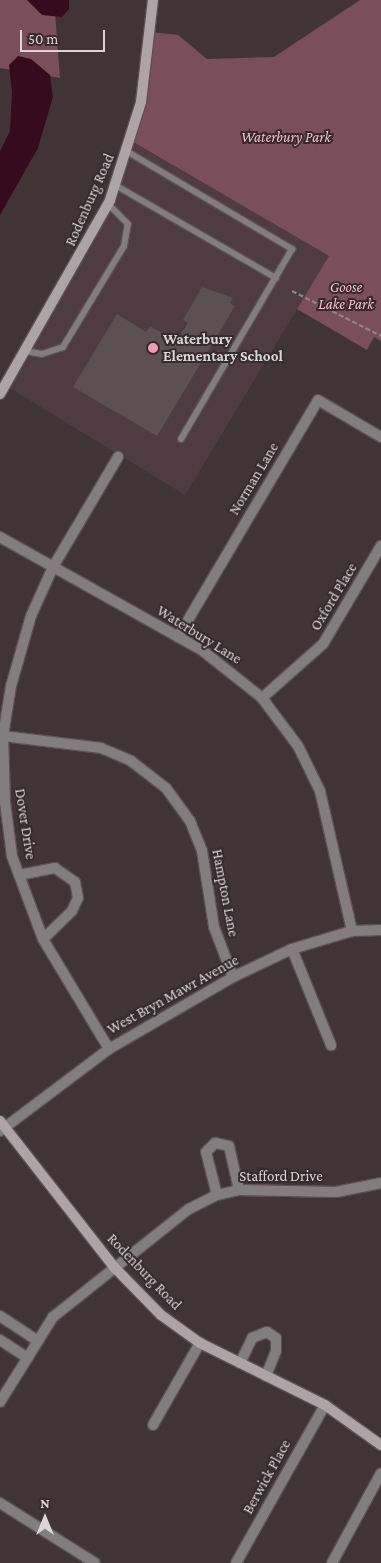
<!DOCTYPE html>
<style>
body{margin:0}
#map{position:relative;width:381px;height:1563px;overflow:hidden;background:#403437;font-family:"Crimson Pro",serif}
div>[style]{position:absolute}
.built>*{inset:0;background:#4f3c42}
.green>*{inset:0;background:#7b4e5c}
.water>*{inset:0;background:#360b1d}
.building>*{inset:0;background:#5c5053}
.path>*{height:2px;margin-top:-1px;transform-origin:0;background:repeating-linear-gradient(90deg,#908688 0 5px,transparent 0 7.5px)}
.roads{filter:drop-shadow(1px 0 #5c5154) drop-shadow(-1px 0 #5c5154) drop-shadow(0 1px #5c5154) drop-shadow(0 -1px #5c5154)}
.lane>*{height:6px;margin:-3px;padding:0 3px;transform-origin:3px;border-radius:3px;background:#847d7f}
.street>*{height:10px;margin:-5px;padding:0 5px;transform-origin:5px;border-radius:5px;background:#847d7f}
.secondary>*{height:10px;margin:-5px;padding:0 5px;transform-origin:5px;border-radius:5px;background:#aea4a7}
.dots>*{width:14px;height:14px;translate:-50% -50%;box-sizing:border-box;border:2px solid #352a2d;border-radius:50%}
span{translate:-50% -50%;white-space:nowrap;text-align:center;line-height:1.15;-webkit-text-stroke:4px #352a2d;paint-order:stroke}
.park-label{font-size:15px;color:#fdbbcf;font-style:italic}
.street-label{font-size:15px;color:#dcd4d6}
.poi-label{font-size:15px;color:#dcd4d6;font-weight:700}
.left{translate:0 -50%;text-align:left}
.north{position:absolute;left:20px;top:1493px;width:50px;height:50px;-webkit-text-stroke:4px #352a2d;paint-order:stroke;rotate:0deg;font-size:14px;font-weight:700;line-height:20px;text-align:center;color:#dcd4d6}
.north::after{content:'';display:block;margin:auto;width:18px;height:22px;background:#dcd4d6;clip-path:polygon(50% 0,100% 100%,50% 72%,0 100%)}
.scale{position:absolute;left:20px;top:30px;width:85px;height:22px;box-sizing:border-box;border:2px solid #dcd4d6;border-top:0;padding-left:6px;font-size:15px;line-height:18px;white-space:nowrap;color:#dcd4d6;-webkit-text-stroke:4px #352a2d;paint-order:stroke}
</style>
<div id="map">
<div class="built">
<div style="clip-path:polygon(134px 143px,329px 256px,185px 495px,8px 387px,97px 236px)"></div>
</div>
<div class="green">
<div style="clip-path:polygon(0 0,54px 0,60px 78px,0 68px)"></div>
<div style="clip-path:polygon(360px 0,381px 0,381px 341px,374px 337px,367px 350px,297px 309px,329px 256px,135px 143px,128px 152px,151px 32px,178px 35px,207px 59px,274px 57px)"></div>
</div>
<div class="water">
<div style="clip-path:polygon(27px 0,69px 0,69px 9px,62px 17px,42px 15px)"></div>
<div style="clip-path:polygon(18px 56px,31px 59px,50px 75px,53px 97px,38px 148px,0 215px,0 151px,10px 131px,12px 92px,9px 65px)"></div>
</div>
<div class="building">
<div style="clip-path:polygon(202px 287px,233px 298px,230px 303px,235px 306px,157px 436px,73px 387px,117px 314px,146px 332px,150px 326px,176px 341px,188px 323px,183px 320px)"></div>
</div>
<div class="path">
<div style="left:292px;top:291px;width:100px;rotate:26.8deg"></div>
</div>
<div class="roads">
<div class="lane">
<div style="left:128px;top:152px;width:191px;rotate:30.6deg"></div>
<div style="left:292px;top:249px;width:220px;rotate:120.3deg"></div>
<div style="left:115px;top:185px;width:186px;rotate:30deg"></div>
<div style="left:25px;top:351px;width:17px;rotate:10deg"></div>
<div style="left:42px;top:354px;width:22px;rotate:-18deg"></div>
<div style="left:63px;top:347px;width:118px;rotate:-58.9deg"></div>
<div style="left:124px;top:246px;width:22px;rotate:-80deg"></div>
<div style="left:128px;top:224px;width:28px;rotate:-135deg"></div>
</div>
<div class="street">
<div style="left:0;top:537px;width:233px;rotate:29.3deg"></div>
<div style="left:203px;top:651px;width:75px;rotate:38.5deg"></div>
<div style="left:262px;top:698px;width:60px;rotate:53.1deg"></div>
<div style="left:298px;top:746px;width:50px;rotate:63.9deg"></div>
<div style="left:320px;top:791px;width:144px;rotate:77.1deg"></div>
<div style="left:178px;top:637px;width:275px;rotate:-59.4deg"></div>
<div style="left:318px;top:400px;width:73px;rotate:30.4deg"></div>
<div style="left:262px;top:698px;width:81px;rotate:-41.5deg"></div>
<div style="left:323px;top:644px;width:114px;rotate:-59.4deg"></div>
<div style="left:3px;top:736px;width:99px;rotate:7deg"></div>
<div style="left:101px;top:748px;width:33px;rotate:23deg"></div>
<div style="left:131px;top:761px;width:44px;rotate:37.6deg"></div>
<div style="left:166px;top:788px;width:41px;rotate:54deg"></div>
<div style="left:190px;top:821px;width:32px;rotate:68deg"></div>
<div style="left:202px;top:851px;width:77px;rotate:81deg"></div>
<div style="left:214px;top:927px;width:53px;rotate:69.2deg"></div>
<div style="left:19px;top:875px;width:37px;rotate:-11deg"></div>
<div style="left:55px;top:868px;width:24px;rotate:35deg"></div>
<div style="left:75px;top:882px;width:16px;rotate:79deg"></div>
<div style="left:78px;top:898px;width:14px;rotate:115deg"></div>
<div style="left:72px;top:911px;width:40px;rotate:136deg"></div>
<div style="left:292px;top:949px;width:104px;rotate:67.9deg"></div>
<div style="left:109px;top:1049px;width:128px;rotate:-121deg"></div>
<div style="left:43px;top:939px;width:89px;rotate:-110.5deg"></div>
<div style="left:12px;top:856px;width:54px;rotate:-97.4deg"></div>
<div style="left:5px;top:802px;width:66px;rotate:-91.7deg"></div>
<div style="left:3px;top:736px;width:51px;rotate:-80.9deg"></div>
<div style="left:11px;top:686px;width:73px;rotate:-74.1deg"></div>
<div style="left:31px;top:616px;width:54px;rotate:-65.8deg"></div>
<div style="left:53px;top:567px;width:128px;rotate:-59.4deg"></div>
<div style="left:0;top:1131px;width:136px;rotate:-37deg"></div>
<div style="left:109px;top:1049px;width:143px;rotate:-30.1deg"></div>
<div style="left:233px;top:977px;width:65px;rotate:-25.4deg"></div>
<div style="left:292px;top:949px;width:63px;rotate:-16.7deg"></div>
<div style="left:352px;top:931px;width:29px;rotate:-2deg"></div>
<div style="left:217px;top:1195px;width:44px;rotate:-104.3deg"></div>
<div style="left:206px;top:1152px;width:13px;rotate:-45deg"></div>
<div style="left:215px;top:1143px;width:14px;rotate:12deg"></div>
<div style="left:229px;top:1146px;width:45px;rotate:77.2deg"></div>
<div style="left:0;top:1316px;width:45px;rotate:33.3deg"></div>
<div style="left:0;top:1340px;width:33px;rotate:33deg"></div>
<div style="left:240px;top:1363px;width:28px;rotate:-64deg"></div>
<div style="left:252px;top:1338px;width:16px;rotate:-22deg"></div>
<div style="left:267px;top:1332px;width:11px;rotate:34deg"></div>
<div style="left:276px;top:1338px;width:13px;rotate:90deg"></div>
<div style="left:276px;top:1351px;width:27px;rotate:112deg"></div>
<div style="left:0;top:1402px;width:100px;rotate:-58.1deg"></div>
<div style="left:53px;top:1317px;width:174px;rotate:-38.5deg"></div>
<div style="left:189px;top:1209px;width:31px;rotate:-27deg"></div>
<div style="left:217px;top:1195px;width:23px;rotate:-13deg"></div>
<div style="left:239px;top:1190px;width:97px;rotate:1.2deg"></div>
<div style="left:336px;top:1192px;width:46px;rotate:-11.3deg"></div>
<div style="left:153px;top:1425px;width:95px;rotate:-60.2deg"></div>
<div style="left:0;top:1503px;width:112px;rotate:32.3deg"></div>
<div style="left:236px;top:1563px;width:181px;rotate:-60.6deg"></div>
<div style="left:332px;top:1563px;width:102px;rotate:-61.4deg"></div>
</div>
<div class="secondary">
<div style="left:0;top:394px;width:223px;rotate:-60.4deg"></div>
<div style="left:110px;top:200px;width:103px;rotate:-72.4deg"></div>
<div style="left:141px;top:102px;width:103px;rotate:-83.3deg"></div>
<div style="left:0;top:1121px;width:187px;rotate:52deg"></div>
<div style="left:115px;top:1268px;width:66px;rotate:45.6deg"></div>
<div style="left:161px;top:1315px;width:48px;rotate:35.7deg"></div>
<div style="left:200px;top:1343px;width:140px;rotate:26.4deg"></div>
<div style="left:325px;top:1405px;width:69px;rotate:35.5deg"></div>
</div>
</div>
<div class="dots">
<div style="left:153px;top:348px;background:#f09ab5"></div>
</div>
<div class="park-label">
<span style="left:286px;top:138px">Waterbury Park</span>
<span style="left:346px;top:296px">Goose<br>Lake Park</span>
</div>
<div class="street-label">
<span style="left:90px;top:200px;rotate:-66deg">Rodenburg Road</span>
<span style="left:254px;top:479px;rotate:-59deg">Norman Lane</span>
<span style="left:334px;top:597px;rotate:-59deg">Oxford Place</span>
<span style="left:199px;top:635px;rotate:32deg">Waterbury Lane</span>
<span style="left:25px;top:824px;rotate:81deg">Dover Drive</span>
<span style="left:225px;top:893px;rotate:79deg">Hampton Lane</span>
<span style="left:173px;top:995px;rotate:-29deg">West Bryn Mawr Avenue</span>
<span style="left:281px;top:1177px">Stafford Drive</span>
<span style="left:144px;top:1272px;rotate:46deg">Rodenburg Road</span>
<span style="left:267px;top:1477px;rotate:-61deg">Berwick Place</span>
</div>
<div class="poi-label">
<span class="left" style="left:163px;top:348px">Waterbury<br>Elementary School</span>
</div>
<div class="north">N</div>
<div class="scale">50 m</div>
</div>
